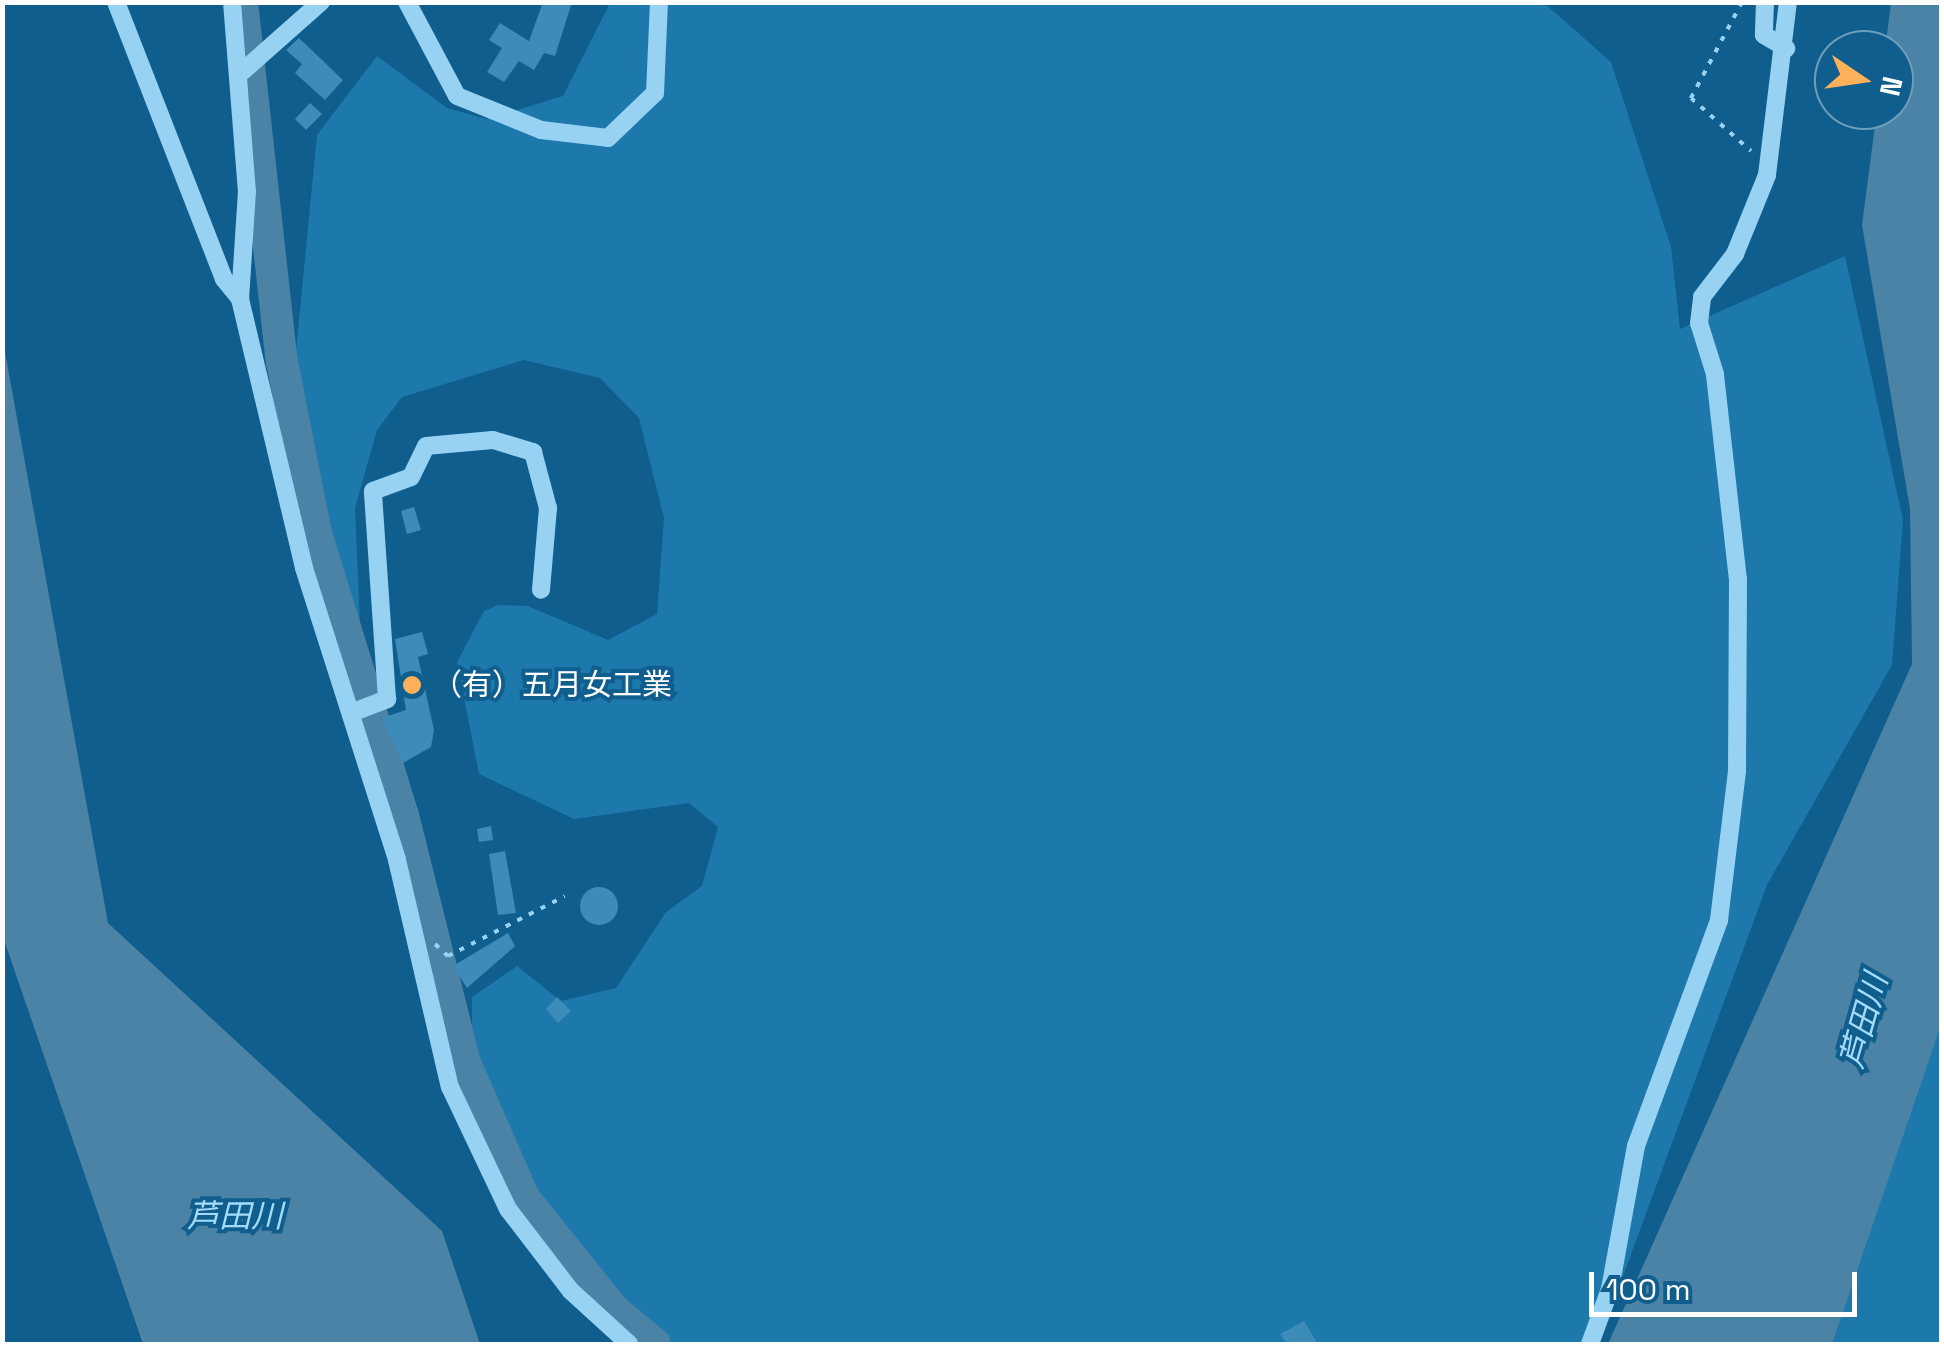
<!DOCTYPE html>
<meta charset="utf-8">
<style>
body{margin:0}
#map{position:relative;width:1944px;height:1347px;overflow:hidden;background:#0f5e8e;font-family:"Space Grotesk","Noto Sans JP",sans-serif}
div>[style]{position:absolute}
.green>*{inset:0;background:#1d78ac}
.water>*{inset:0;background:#4a83a6}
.river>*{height:32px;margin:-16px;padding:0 16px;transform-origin:16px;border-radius:16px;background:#4a83a6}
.building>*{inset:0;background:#3c8bb9}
.round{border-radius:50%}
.path>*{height:4px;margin-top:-2px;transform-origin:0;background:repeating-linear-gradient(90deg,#97d2f3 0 5px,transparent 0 13px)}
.minor>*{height:18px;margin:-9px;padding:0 9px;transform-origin:9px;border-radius:9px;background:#97d2f3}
.dots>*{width:28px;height:28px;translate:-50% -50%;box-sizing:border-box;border:5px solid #0f5e8e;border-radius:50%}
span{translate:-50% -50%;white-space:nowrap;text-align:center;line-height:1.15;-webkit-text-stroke:8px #0f5e8e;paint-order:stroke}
.poi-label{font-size:30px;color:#fff}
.left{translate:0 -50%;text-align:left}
.water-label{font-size:32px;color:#a3dbfa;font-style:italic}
.frame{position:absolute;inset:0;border:5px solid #fff;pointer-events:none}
.north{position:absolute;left:1814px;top:30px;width:100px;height:100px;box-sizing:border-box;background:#0f5e8e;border:2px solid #6f9ebb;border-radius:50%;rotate:103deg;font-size:28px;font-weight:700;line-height:40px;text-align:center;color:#fff}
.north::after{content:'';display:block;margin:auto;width:35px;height:45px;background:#ffb159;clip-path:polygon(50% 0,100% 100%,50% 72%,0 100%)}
.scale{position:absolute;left:1589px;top:1272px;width:268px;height:45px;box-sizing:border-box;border:5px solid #fff;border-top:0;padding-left:12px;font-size:30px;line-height:35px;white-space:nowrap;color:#fff;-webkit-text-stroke:8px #0f5e8e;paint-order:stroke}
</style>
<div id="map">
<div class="green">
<div style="clip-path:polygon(610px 3px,1544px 3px,1611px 62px,1671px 247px,1680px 329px,1845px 256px,1903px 520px,1892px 665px,1767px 885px,1598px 1344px,665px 1344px,538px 1210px,472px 1036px,472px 997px,517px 966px,561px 1001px,616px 988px,666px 912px,702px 886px,718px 827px,689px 803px,574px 819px,479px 774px,457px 662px,484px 611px,498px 605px,528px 606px,608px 640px,657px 614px,664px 518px,639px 418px,600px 378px,524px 360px,402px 397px,377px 430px,355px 508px,361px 648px,336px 654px,295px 361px,317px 135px,377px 56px,447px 108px,487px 119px,563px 96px)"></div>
<div style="clip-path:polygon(1941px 1025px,1941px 1344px,1832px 1344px,1891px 1162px)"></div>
</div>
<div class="water">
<div style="clip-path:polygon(1891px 3px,1941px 3px,1941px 1025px,1832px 1344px,1608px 1344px,1912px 664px,1910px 509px,1862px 225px,1877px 110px,1894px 110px,1894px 50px,1885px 50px)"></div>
<div style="clip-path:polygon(2px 335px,108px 923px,442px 1231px,480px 1344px,143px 1344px,3px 937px)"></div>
</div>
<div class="river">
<div style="left:242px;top:2px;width:362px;rotate:83.7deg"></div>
<div style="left:282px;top:362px;width:174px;rotate:78.8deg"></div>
<div style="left:316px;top:533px;width:295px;rotate:72.9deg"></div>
<div style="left:403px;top:815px;width:256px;rotate:76deg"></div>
<div style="left:465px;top:1063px;width:147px;rotate:66.4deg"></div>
<div style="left:524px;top:1198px;width:144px;rotate:51.2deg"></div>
<div style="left:614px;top:1310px;width:53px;rotate:39.7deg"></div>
</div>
<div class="building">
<div style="clip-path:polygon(543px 2px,572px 2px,555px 56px,544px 53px,534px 70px,519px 61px,504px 82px,487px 72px,502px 48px,489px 40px,500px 23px,529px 41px)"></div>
<div style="clip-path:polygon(299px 38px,343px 80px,325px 100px,295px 73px,302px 64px,286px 50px)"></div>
<div style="clip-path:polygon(310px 103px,322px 114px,306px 130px,295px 119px)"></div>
<div style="clip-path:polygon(414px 507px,421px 530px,407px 534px,401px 511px)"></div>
<div style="clip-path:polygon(422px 632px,428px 654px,418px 657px,434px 730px,431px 747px,403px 763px,382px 718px,406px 710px,395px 639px)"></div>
<div style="clip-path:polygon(491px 826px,493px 840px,479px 842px,477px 829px)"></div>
<div style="clip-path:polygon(505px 851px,516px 913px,498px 915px,489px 854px)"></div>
<div class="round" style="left:580px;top:887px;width:38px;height:38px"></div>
<div style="clip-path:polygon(508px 933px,515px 946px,467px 988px,453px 966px)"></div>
<div style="clip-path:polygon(557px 997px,571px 1011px,558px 1023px,546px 1009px)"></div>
<div style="clip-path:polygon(1304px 1321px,1318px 1344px,1287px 1344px,1280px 1334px)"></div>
</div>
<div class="path">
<div style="left:1742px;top:2px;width:109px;rotate:118deg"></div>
<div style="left:1691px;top:98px;width:80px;rotate:41.5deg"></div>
<div style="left:435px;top:944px;width:18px;rotate:43deg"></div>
<div style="left:448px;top:956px;width:131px;rotate:-27.1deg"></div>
</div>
<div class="minor">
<div style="left:116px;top:2px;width:297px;rotate:68.7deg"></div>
<div style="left:224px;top:279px;width:26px;rotate:51deg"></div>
<div style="left:240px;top:299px;width:277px;rotate:76.6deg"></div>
<div style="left:304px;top:568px;width:306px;rotate:72.3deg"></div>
<div style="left:397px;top:860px;width:233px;rotate:76.9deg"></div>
<div style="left:450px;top:1087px;width:135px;rotate:64.6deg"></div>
<div style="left:508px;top:1209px;width:103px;rotate:52.5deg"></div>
<div style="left:571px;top:1291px;width:79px;rotate:42.4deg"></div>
<div style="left:232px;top:2px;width:190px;rotate:85.5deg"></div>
<div style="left:247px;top:191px;width:108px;rotate:93.7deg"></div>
<div style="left:407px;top:2px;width:106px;rotate:62deg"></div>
<div style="left:457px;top:96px;width:91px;rotate:22deg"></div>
<div style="left:541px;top:130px;width:67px;rotate:6.8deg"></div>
<div style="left:608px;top:138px;width:65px;rotate:-43.8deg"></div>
<div style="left:655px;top:93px;width:91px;rotate:-87.5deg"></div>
<div style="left:1765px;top:2px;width:33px;rotate:92deg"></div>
<div style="left:1764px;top:35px;width:26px;rotate:31deg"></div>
<div style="left:243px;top:71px;width:104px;rotate:-41.5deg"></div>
<div style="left:351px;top:713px;width:39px;rotate:-21deg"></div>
<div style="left:387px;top:699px;width:208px;rotate:-93.9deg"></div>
<div style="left:373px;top:491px;width:40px;rotate:-20.2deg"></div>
<div style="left:411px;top:477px;width:34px;rotate:-64deg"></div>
<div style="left:426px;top:446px;width:67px;rotate:-5.1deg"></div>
<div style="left:493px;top:440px;width:42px;rotate:16.7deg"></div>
<div style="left:533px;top:452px;width:58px;rotate:75deg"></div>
<div style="left:548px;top:508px;width:82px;rotate:94.9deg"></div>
<div style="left:1590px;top:1344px;width:59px;rotate:-70deg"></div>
<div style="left:1610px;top:1289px;width:145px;rotate:-79.7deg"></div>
<div style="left:1636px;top:1146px;width:241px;rotate:-69.8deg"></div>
<div style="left:1719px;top:920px;width:150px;rotate:-83.1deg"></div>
<div style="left:1737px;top:771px;width:191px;rotate:-89.7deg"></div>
<div style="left:1738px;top:580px;width:207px;rotate:-96.4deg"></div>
<div style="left:1715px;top:374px;width:53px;rotate:-107.4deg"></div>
<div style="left:1699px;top:323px;width:26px;rotate:-83deg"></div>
<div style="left:1702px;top:297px;width:54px;rotate:-52.5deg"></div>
<div style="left:1735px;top:254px;width:85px;rotate:-67.9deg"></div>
<div style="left:1767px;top:175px;width:174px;rotate:-83.1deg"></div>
</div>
<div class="dots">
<div style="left:412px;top:685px;background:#ffb159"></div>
</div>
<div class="poi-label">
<span class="left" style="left:432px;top:685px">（有）五月女工業</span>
</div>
<div class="water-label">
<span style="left:1864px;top:1021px;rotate:-74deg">芦田川</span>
<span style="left:235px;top:1216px">芦田川</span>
</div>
<div class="frame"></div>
<div class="north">N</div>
<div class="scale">100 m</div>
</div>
